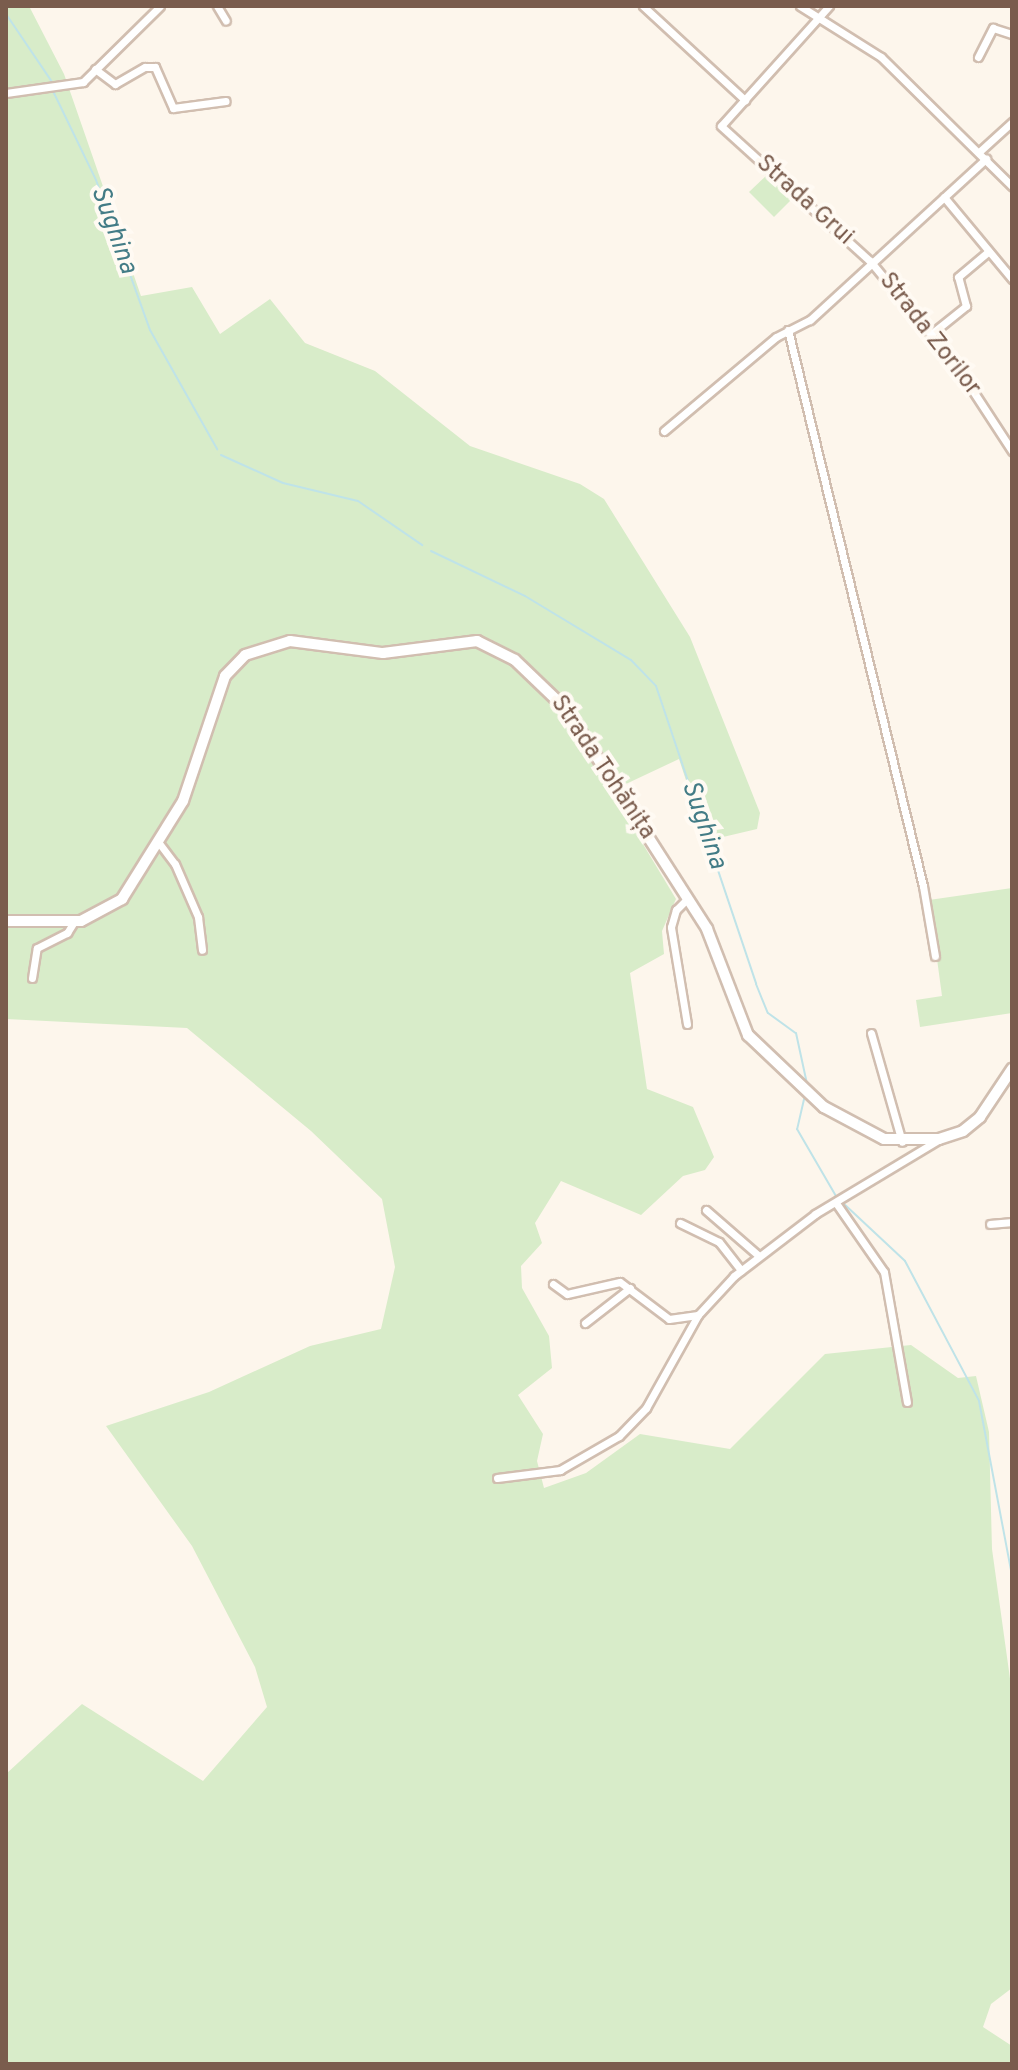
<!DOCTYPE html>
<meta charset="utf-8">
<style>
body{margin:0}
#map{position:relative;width:1018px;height:2070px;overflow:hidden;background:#fdf6ec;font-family:Overpass,sans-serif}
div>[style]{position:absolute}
.green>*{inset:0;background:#d8ecc9}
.stream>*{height:2px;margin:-1px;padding:0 1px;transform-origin:1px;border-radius:1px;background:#bfe3e8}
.roads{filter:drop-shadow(2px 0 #d1beb0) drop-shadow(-2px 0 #d1beb0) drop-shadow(0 2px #d1beb0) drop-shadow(0 -2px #d1beb0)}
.minor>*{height:7px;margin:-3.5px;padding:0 3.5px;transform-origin:3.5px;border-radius:3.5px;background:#fff}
.secondary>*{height:10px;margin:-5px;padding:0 5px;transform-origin:5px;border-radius:5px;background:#fff}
span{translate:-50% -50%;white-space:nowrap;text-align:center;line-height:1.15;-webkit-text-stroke:8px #fffaf3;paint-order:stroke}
.street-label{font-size:24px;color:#7a5c4d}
.water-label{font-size:26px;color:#437c86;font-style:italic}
.frame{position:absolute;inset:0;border:8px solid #7a5c4d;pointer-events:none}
</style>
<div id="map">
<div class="green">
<div style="clip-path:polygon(6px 6px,29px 6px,64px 74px,141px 296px,192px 287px,220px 334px,270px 299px,305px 343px,375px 371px,470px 446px,580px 484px,604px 499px,690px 637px,760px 813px,757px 829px,706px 841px,679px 759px,611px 791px,676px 899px,662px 931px,664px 954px,630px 973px,647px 1089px,693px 1107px,714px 1157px,705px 1170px,683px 1176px,641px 1215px,561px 1181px,535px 1223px,542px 1243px,521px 1266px,522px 1288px,549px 1336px,552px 1368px,518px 1395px,543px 1434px,537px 1461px,544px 1488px,586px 1473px,640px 1434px,730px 1449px,825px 1354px,911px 1345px,958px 1378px,976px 1376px,989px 1432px,992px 1549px,1012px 1693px,1012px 1988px,991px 2004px,983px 2027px,1012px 2046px,1012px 2064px,6px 2064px,6px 1774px,82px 1704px,203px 1781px,267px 1707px,255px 1667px,192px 1546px,106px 1426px,209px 1392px,310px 1346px,381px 1329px,395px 1267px,382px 1199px,311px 1131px,187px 1028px,6px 1019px)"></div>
<div style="clip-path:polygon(768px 174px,792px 199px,774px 217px,749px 192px)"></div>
<div style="clip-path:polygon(1012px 888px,1012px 1013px,920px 1027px,916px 1000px,942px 996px,929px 900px)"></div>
</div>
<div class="stream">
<div style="left:6px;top:14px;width:82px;rotate:55.9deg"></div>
<div style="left:52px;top:89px;width:101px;rotate:64.2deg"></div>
<div style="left:96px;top:180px;width:159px;rotate:70.2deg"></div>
<div style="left:150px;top:330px;width:137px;rotate:60.6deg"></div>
<div style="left:221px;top:455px;width:68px;rotate:24.3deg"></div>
<div style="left:283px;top:483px;width:77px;rotate:13.5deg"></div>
<div style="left:358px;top:501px;width:78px;rotate:34.5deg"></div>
<div style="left:431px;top:551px;width:104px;rotate:25.6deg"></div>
<div style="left:525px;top:596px;width:124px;rotate:31.1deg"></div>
<div style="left:631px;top:660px;width:36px;rotate:46deg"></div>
<div style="left:656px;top:686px;width:314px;rotate:71.4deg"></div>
<div style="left:756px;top:984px;width:31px;rotate:68deg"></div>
<div style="left:768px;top:1013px;width:34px;rotate:36deg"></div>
<div style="left:796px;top:1033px;width:52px;rotate:77.8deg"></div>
<div style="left:805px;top:1095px;width:35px;rotate:103deg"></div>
<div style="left:797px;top:1129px;width:78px;rotate:59.8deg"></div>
<div style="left:843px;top:1203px;width:85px;rotate:43.1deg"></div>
<div style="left:905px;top:1261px;width:158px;rotate:62.1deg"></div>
<div style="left:979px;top:1401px;width:177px;rotate:79.3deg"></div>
</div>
<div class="roads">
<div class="minor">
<div style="left:217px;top:6px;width:17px;rotate:59deg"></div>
<div style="left:643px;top:6px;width:139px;rotate:42.7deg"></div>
<div style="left:800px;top:6px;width:96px;rotate:32.2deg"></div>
<div style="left:881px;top:57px;width:184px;rotate:44.6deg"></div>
<div style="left:829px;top:6px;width:161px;rotate:132deg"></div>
<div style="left:721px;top:126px;width:201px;rotate:42.2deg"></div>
<div style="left:870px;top:261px;width:135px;rotate:50.4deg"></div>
<div style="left:956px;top:365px;width:103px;rotate:56.9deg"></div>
<div style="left:978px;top:57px;width:33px;rotate:-63deg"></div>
<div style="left:993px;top:28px;width:20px;rotate:18deg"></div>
<div style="left:95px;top:69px;width:25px;rotate:37deg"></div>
<div style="left:115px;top:84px;width:34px;rotate:-30deg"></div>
<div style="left:145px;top:67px;width:10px"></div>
<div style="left:155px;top:67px;width:45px;rotate:66.3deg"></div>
<div style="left:173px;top:108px;width:53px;rotate:-7.5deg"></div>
<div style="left:6px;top:93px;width:78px;rotate:-8.1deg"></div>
<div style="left:83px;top:82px;width:108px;rotate:-44.6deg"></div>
<div style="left:979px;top:152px;width:45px;rotate:-42.3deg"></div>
<div style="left:944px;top:197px;width:107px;rotate:50.3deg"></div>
<div style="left:788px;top:330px;width:572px;rotate:76.35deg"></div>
<div style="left:923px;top:886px;width:71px;rotate:80.3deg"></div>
<div style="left:931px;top:334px;width:45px;rotate:-38.7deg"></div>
<div style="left:966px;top:306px;width:30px;rotate:-105deg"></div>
<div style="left:958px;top:277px;width:40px;rotate:-40deg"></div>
<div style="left:664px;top:431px;width:146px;rotate:-40deg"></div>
<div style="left:776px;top:337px;width:38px;rotate:-27deg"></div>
<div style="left:810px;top:320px;width:239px;rotate:-42.5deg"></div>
<div style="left:159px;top:843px;width:26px;rotate:53deg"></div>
<div style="left:175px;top:864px;width:58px;rotate:66.5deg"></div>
<div style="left:198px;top:917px;width:33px;rotate:83deg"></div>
<div style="left:32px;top:978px;width:30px;rotate:-81deg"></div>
<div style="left:37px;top:948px;width:34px;rotate:-27deg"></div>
<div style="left:67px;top:933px;width:13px;rotate:-58deg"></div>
<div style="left:687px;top:1024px;width:98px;rotate:-99.4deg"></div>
<div style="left:671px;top:927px;width:18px;rotate:-74deg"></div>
<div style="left:676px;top:910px;width:17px;rotate:-45deg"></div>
<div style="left:871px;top:1033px;width:113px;rotate:74.1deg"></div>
<div style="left:836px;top:1203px;width:84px;rotate:55.2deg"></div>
<div style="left:884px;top:1272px;width:132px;rotate:80deg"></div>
<div style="left:706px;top:1210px;width:70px;rotate:41deg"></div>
<div style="left:680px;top:1223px;width:43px;rotate:26deg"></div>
<div style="left:719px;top:1242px;width:36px;rotate:52deg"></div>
<div style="left:990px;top:1224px;width:22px;rotate:-5deg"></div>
<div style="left:553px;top:1284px;width:17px;rotate:36deg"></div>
<div style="left:567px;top:1294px;width:54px;rotate:-12.8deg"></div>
<div style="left:620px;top:1282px;width:61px;rotate:37.1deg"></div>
<div style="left:669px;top:1319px;width:29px;rotate:-8deg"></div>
<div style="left:585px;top:1323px;width:57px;rotate:-37.9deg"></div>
<div style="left:497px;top:1478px;width:64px;rotate:-7.2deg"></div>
<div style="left:560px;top:1470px;width:68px;rotate:-30deg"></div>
<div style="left:619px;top:1436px;width:39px;rotate:-46deg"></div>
<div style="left:646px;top:1408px;width:107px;rotate:-60.8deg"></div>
<div style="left:698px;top:1315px;width:53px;rotate:-47.3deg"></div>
<div style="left:734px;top:1276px;width:102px;rotate:-37.4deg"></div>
<div style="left:815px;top:1214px;width:144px;rotate:-31deg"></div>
</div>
<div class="secondary">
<div style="left:6px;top:921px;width:75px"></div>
<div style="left:81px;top:921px;width:47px;rotate:-28.2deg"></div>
<div style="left:122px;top:899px;width:115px;rotate:-58.1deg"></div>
<div style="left:183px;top:801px;width:132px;rotate:-71.4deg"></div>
<div style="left:225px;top:676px;width:29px;rotate:-46deg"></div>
<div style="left:245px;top:655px;width:47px;rotate:-17.3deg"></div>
<div style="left:290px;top:641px;width:94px;rotate:7.4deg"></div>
<div style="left:383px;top:653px;width:95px;rotate:-7.3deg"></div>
<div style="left:477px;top:641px;width:42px;rotate:26.6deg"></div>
<div style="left:515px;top:660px;width:71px;rotate:43.9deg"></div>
<div style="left:566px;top:709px;width:261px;rotate:57.3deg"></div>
<div style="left:707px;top:929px;width:114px;rotate:68.9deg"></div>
<div style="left:748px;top:1035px;width:105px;rotate:43.5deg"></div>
<div style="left:824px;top:1107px;width:68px;rotate:28.1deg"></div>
<div style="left:884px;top:1139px;width:55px"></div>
<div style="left:939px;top:1139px;width:25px;rotate:-18deg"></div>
<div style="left:963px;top:1131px;width:22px;rotate:-39deg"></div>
<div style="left:980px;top:1117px;width:58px;rotate:-56.3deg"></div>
</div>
</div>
<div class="street-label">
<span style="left:804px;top:201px;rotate:42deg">Strada Grui</span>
<span style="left:929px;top:335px;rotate:52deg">Strada Zorilor</span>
<span style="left:602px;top:768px;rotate:56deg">Strada Tohănița</span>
</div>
<div class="water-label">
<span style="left:113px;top:230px;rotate:70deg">Sughina</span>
<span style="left:703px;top:825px;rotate:71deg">Sughina</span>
</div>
<div class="frame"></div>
</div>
